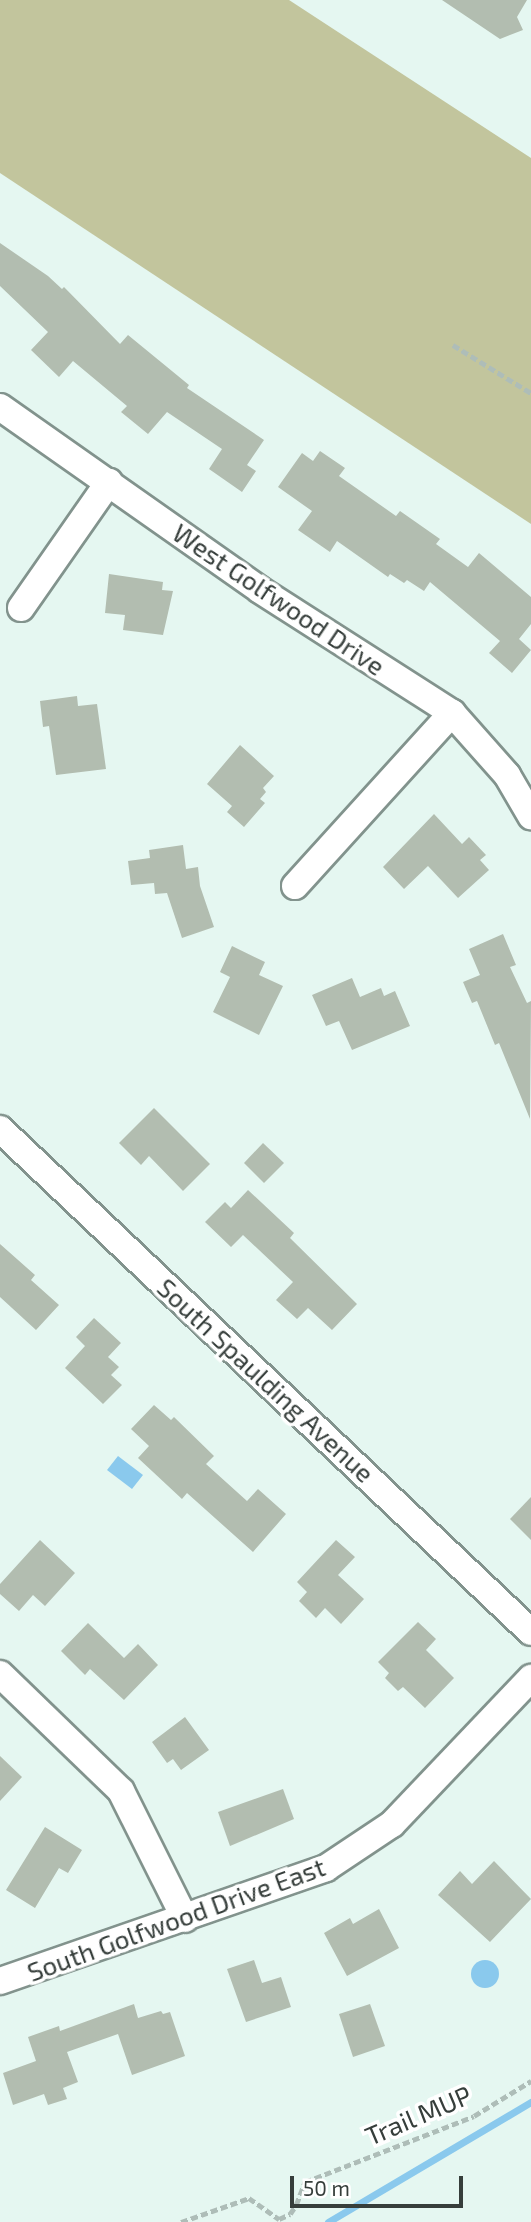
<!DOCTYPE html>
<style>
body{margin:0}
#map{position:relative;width:531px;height:2222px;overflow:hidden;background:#e5f7f1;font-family:"Exo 2",sans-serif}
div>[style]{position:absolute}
.green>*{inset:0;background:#c2c59d}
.water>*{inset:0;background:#8ac9ed}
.round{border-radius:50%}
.stream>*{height:7px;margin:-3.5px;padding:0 3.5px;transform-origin:3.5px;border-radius:3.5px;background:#8ac9ed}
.building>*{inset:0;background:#b2bdb0}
.path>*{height:4.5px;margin-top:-2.25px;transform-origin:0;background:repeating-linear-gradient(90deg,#aebdb8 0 7px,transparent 0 10.5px)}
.roads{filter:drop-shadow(2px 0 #82938d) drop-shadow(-2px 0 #82938d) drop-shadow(0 2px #82938d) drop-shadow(0 -2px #82938d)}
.minor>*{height:26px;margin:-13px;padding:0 13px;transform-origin:13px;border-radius:13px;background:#fff}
span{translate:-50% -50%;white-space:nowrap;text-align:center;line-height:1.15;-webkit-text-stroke:7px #fff;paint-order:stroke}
.street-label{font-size:26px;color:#363e3b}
.scale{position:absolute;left:290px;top:2176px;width:173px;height:32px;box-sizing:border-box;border:4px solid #363e3b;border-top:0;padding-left:9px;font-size:21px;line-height:24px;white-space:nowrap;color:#363e3b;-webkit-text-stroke:5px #fff;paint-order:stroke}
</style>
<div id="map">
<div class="green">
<div style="clip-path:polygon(0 0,289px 0,531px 158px,531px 524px,0 173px)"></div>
</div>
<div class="water">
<div style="clip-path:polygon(118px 1456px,143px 1475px,132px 1489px,107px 1470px)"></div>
<div class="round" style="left:471px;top:1960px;width:28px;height:28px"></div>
</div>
<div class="stream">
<div style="left:328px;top:2222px;width:236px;rotate:-30.6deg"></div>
</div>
<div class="building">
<div style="clip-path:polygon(442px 0,527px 0,517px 17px,523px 30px,500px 39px)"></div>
<div style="clip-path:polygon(0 243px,48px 276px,62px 289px,64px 287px,120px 344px,128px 335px,189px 385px,187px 388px,264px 440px,247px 465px,256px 471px,242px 492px,209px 469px,222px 449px,167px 412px,148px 434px,121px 412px,127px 406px,73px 361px,59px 377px,31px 350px,48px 332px,0 286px)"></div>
<div style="clip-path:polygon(320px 451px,345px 468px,339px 476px,396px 516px,400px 511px,440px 539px,436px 544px,468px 567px,479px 553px,531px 597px,531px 624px,519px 639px,531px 650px,512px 673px,489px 653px,500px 641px,430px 582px,424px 591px,407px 580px,404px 583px,390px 574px,388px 577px,337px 541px,330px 552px,298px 530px,312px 511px,278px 487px,302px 453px,313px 461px)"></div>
<div style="clip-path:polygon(109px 574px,163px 582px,162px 590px,173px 591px,163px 635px,123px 630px,125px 615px,105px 613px)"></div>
<div style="clip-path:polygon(77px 696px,78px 706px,97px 704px,106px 769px,56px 775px,49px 726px,43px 727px,40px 701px)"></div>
<div style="clip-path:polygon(240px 745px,274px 776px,263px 788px,266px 792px,260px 799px,265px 803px,244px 827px,227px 812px,232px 806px,207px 784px)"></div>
<div style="clip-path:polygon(434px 814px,462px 844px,469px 837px,486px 855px,480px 860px,489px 870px,458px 898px,428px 866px,404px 889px,383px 867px)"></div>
<div style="clip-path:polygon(183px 845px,186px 869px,198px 867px,200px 886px,214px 927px,182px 938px,167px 893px,155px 894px,154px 883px,131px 885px,128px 861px,150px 858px,149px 850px)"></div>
<div style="clip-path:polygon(503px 934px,516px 965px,510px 967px,527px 1003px,531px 1001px,530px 1119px,499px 1043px,495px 1045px,477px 1001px,472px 1003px,463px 982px,480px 975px,469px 949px)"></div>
<div style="clip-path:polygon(232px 946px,265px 962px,259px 975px,283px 986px,259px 1035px,213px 1012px,230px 977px,220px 972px)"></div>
<div style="clip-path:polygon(352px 978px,360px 997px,381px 988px,384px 996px,395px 991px,410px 1026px,352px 1050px,339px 1021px,326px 1026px,312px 995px)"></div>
<div style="clip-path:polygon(154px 1108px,210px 1164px,183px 1191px,149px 1156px,141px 1165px,119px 1143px)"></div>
<div style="clip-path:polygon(263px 1143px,284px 1163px,264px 1183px,244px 1163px)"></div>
<div style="clip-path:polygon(248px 1190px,294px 1233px,290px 1238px,357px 1304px,332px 1330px,308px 1308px,297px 1319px,276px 1300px,293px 1282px,243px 1235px,231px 1247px,205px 1222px,225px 1202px,231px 1208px)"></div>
<div style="clip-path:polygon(0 1244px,35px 1275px,31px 1280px,59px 1305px,36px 1330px,0 1297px)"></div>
<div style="clip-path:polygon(94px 1318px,121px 1343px,108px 1357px,119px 1367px,111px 1375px,122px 1385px,103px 1404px,65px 1368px,85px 1346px,76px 1337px)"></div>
<div style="clip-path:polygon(154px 1405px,171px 1420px,174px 1417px,214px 1456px,206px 1464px,247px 1501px,258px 1489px,286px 1514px,253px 1552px,187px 1493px,182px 1499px,138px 1458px,149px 1446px,131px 1429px)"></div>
<div style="clip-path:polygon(531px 1497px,531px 1540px,510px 1519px)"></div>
<div style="clip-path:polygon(40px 1540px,75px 1573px,45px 1606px,33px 1595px,19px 1611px,0 1594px,0 1584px)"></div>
<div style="clip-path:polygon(336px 1540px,355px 1557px,338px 1575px,364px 1599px,341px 1624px,325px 1608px,316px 1618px,299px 1601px,307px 1592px,297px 1582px)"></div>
<div style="clip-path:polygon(418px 1622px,436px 1639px,426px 1650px,454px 1678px,425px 1708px,403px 1687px,398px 1691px,385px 1678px,389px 1673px,378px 1662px)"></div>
<div style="clip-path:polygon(88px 1623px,124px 1658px,138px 1644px,158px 1665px,124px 1700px,90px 1669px,85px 1675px,61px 1651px)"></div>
<div style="clip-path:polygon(185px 1717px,209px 1750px,181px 1770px,173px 1759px,167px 1763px,152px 1742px)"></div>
<div style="clip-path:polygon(0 1756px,22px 1777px,0 1801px)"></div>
<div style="clip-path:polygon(283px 1789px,294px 1819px,230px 1846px,218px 1812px)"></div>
<div style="clip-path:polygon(45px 1827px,82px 1850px,68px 1873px,59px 1868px,35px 1908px,6px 1890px)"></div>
<div style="clip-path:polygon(494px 1861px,531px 1899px,490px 1942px,438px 1895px,460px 1871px,472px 1884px)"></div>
<div style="clip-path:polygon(379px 1909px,399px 1948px,347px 1976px,324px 1933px,350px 1918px,353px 1924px)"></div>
<div style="clip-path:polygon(254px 1960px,262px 1983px,281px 1977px,291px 2007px,246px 2022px,227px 1969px)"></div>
<div style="clip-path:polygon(134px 2004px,138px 2018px,161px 2011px,163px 2014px,170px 2012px,185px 2056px,132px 2075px,118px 2034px,67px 2052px,78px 2082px,63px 2088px,67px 2099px,48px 2105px,44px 2094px,13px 2105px,3px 2073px,36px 2061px,28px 2037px,59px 2026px,60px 2031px)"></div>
<div style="clip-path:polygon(370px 2004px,385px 2046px,353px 2057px,339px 2014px)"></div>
</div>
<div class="path">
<div style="left:453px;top:345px;width:92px;rotate:31.6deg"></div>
<div style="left:181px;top:2222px;width:72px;rotate:-19.4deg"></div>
<div style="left:249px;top:2198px;width:37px;rotate:35deg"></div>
<div style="left:279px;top:2219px;width:12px;rotate:-24deg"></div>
<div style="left:290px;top:2214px;width:11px;rotate:-56deg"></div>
<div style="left:296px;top:2205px;width:25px;rotate:-69deg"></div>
<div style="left:305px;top:2182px;width:181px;rotate:-21.3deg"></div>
<div style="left:474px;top:2116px;width:67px;rotate:-31.6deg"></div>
</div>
<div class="roads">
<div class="minor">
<div style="left:0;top:407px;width:318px;rotate:35.1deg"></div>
<div style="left:260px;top:590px;width:228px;rotate:32.6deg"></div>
<div style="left:452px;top:713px;width:83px;rotate:48.4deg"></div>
<div style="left:507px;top:775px;width:48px;rotate:59.7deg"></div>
<div style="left:21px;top:608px;width:154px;rotate:-55.1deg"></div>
<div style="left:295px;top:886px;width:234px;rotate:-47.8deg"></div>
<div style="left:0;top:1129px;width:731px;rotate:43.45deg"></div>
<div style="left:0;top:1674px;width:168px;rotate:44deg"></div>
<div style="left:121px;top:1791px;width:143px;rotate:63.4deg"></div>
<div style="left:0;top:1981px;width:345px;rotate:-19.1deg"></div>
<div style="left:326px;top:1868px;width:79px;rotate:-33.7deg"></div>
<div style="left:392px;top:1824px;width:202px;rotate:-46.4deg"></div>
</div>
</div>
<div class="street-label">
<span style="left:279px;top:599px;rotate:34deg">West Golfwood Drive</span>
<span style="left:266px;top:1380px;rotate:43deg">South Spaulding Avenue</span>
<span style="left:176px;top:1919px;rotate:-20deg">South Golfwood Drive East</span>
<span style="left:418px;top:2115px;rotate:-23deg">Trail MUP</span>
</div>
<div class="scale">50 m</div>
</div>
